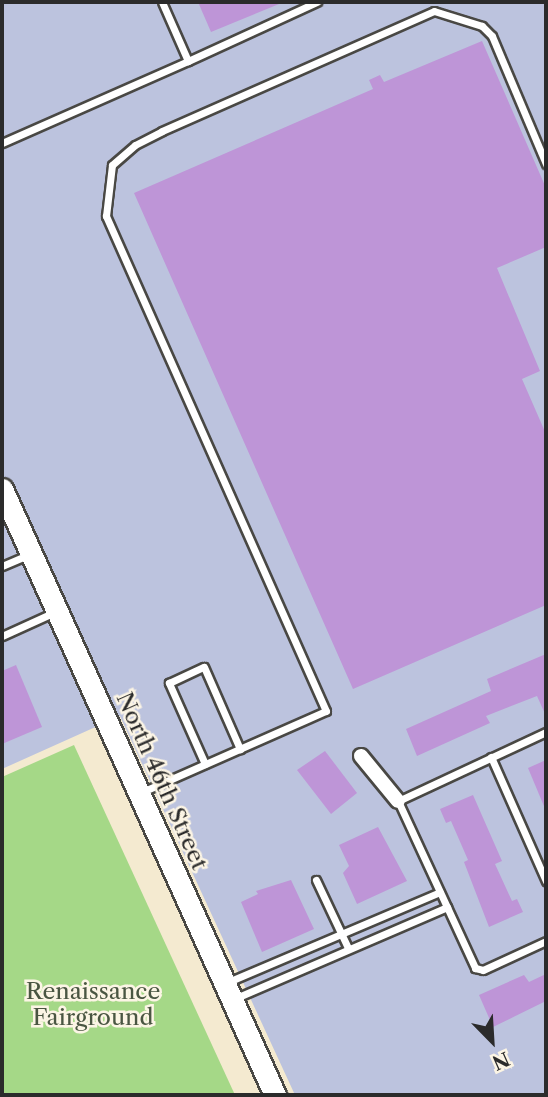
<!DOCTYPE html>
<style>
body{margin:0}
#map{position:relative;width:548px;height:1097px;overflow:hidden;background:#f4ead0;font-family:"Libre Caslon Text",serif}
div>[style]{position:absolute}
.industrial>*{inset:0;background:#bcc3de}
.green>*{inset:0;background:#a5d887}
.building>*{inset:0;background:#be95d7}
.roads{filter:drop-shadow(2px 0 #494844) drop-shadow(-2px 0 #494844) drop-shadow(0 2px #494844) drop-shadow(0 -2px #494844)}
.lane>*{height:7px;margin:-3.5px;padding:0 3.5px;transform-origin:3.5px;border-radius:3.5px;background:#fff}
.street>*{height:14px;margin:-7px;padding:0 7px;transform-origin:7px;border-radius:7px;background:#fff}
.secondary>*{height:21px;margin:-10.5px;padding:0 10.5px;transform-origin:10.5px;border-radius:10.5px;background:#fff}
span{translate:-50% -50%;white-space:nowrap;text-align:center;line-height:1.15;-webkit-text-stroke:5px #fcf5e5;paint-order:stroke}
.street-label{font-size:23px;color:#2b2b2b}
.park-label{font-size:23px;color:#4a5642}
.frame{position:absolute;inset:0;border:4px solid #2b2b2b;pointer-events:none}
.north{position:absolute;left:457px;top:1006px;width:70px;height:70px;-webkit-text-stroke:5px #fcf5e5;paint-order:stroke;rotate:156deg;font-size:19px;font-weight:700;line-height:28px;text-align:center;color:#2b2b2b}
.north::after{content:'';display:block;margin:auto;width:24px;height:32px;background:#2b2b2b;clip-path:polygon(50% 0,100% 100%,50% 72%,0 100%)}
</style>
<div id="map">
<div class="industrial">
<div style="clip-path:polygon(2px 2px,546px 2px,546px 1095px,295px 1095px,120px 716px,2px 769px)"></div>
</div>
<div class="green">
<div style="clip-path:polygon(74px 745px,235px 1095px,2px 1095px,2px 777px)"></div>
</div>
<div class="building">
<div style="clip-path:polygon(198px 2px,284px 2px,211px 32px)"></div>
<div style="clip-path:polygon(482px 41px,546px 188px,546px 247px,497px 268px,540px 371px,522px 379px,546px 434px,546px 605px,353px 689px,134px 193px,373px 89px,369px 80px,380px 75px,384px 82px)"></div>
<div style="clip-path:polygon(546px 654px,546px 716px,537px 696px,486px 716px,490px 723px,417px 756px,406px 729px,491px 691px,487px 679px)"></div>
<div style="clip-path:polygon(16px 665px,42px 727px,2px 744px,2px 671px)"></div>
<div style="clip-path:polygon(325px 751px,357px 793px,331px 814px,297px 770px)"></div>
<div style="clip-path:polygon(546px 760px,546px 811px,528px 768px)"></div>
<div style="clip-path:polygon(473px 795px,502px 861px,495px 864px,512px 901px,517px 899px,523px 912px,489px 927px,464px 862px,468px 860px,451px 821px,446px 823px,440px 809px)"></div>
<div style="clip-path:polygon(378px 827px,407px 881px,357px 904px,343px 873px,349px 866px,339px 845px)"></div>
<div style="clip-path:polygon(291px 880px,314px 929px,262px 952px,241px 902px,258px 894px,256px 891px)"></div>
<div style="clip-path:polygon(546px 974px,546px 1001px,493px 1027px,479px 995px,524px 975px,529px 982px)"></div>
</div>
<div class="roads">
<div class="lane">
<div style="left:188px;top:61px;width:142px;rotate:-24.6deg"></div>
<div style="left:2px;top:143px;width:203px;rotate:-23.8deg"></div>
<div style="left:188px;top:61px;width:64px;rotate:-113.8deg"></div>
<div style="left:2px;top:566px;width:30px;rotate:-23deg"></div>
<div style="left:2px;top:636px;width:58px;rotate:-24.4deg"></div>
<div style="left:546px;top:732px;width:163px;rotate:155deg"></div>
<div style="left:398px;top:801px;width:184px;rotate:65.2deg"></div>
<div style="left:475px;top:968px;width:8px;rotate:14deg"></div>
<div style="left:483px;top:970px;width:69px;rotate:-24.7deg"></div>
<div style="left:491px;top:757px;width:136px;rotate:66.1deg"></div>
<div style="left:205px;top:764px;width:89px;rotate:-114deg"></div>
<div style="left:169px;top:683px;width:38px;rotate:-25deg"></div>
<div style="left:204px;top:667px;width:90px;rotate:66.3deg"></div>
<div style="left:142px;top:792px;width:201px;rotate:-23.8deg"></div>
<div style="left:326px;top:711px;width:542px;rotate:-113.96deg"></div>
<div style="left:106px;top:216px;width:51px;rotate:-83.3deg"></div>
<div style="left:112px;top:165px;width:30px;rotate:-41deg"></div>
<div style="left:135px;top:145px;width:30px;rotate:-27deg"></div>
<div style="left:162px;top:131px;width:297px;rotate:-23.8deg"></div>
<div style="left:434px;top:11px;width:50px;rotate:17.4deg"></div>
<div style="left:482px;top:26px;width:14px;rotate:45deg"></div>
<div style="left:492px;top:36px;width:139px;rotate:67.1deg"></div>
<div style="left:316px;top:880px;width:75px;rotate:64.8deg"></div>
<div style="left:228px;top:982px;width:230px;rotate:-23deg"></div>
<div style="left:236px;top:998px;width:230px;rotate:-23.3deg"></div>
</div>
<div class="street">
<div style="left:361px;top:756px;width:58px;rotate:50.6deg"></div>
</div>
<div class="secondary">
<div style="left:2px;top:489px;width:665px;rotate:65.75deg"></div>
</div>
</div>
<div class="street-label">
<span style="left:162px;top:781px;rotate:66deg">North 46th Street</span>
</div>
<div class="park-label">
<span style="left:93px;top:1004px">Renaissance<br>Fairground</span>
</div>
<div class="frame"></div>
<div class="north">N</div>
</div>
